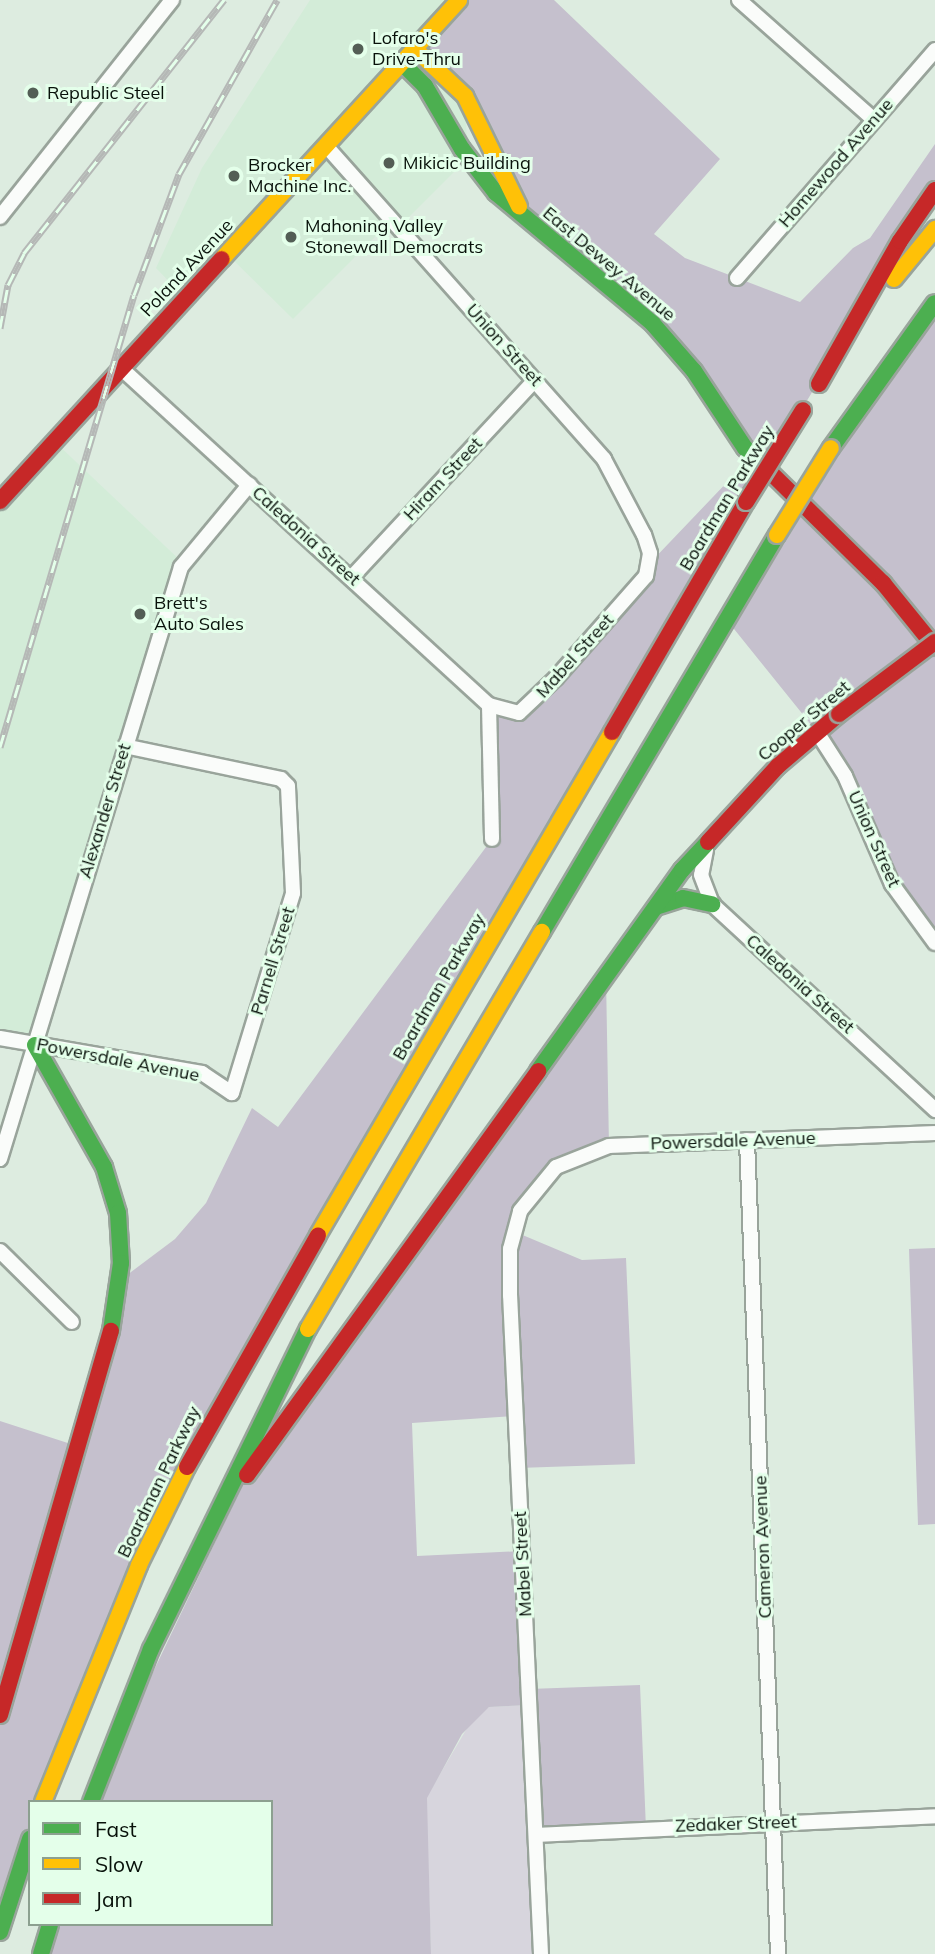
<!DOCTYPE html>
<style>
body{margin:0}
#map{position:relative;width:935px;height:1954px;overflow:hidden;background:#ddece0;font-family:Mulish,sans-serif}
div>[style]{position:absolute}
.built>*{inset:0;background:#d3ecd8}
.green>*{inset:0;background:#d7d5dd}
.forest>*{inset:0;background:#c5c0cd}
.roads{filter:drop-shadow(2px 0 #99a49b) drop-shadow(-2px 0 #99a49b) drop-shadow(0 2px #99a49b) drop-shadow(0 -2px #99a49b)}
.street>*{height:14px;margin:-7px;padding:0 7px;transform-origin:7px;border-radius:7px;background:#fafcfa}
.fast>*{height:16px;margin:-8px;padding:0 8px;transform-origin:8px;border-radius:8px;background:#4caf50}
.slow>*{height:16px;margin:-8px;padding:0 8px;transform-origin:8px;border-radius:8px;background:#ffc107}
.jam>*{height:16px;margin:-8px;padding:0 8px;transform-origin:8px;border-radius:8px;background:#c62828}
.rail>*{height:7px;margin-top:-3.5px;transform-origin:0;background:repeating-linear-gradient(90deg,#e4ffea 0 13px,#b5b8b6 0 26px);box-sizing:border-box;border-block:2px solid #b5b8b6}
.bridges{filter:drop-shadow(2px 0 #99a49b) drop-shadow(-2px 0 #99a49b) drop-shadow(0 2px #99a49b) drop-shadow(0 -2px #99a49b)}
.slow-bridge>*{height:16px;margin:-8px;padding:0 8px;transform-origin:8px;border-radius:8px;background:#ffc107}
.jam-bridge>*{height:16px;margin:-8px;padding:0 8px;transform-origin:8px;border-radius:8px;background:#c62828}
.dots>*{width:19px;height:19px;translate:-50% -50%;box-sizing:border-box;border:4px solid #e4ffea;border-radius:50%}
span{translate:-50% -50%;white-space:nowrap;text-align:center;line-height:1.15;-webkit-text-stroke:6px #e4ffea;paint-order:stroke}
.poi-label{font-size:18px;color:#08110a}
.left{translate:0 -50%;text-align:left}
.street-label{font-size:18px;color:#08110a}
.legend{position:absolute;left:28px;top:1800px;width:245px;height:126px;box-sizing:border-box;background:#e4ffea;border:2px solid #8ca090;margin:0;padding:9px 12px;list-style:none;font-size:21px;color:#08110a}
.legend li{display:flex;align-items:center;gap:14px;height:35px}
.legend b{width:35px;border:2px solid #8ca090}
</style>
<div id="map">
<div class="built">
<div style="clip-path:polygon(310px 0,459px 0,468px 158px,399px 227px,392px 220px,293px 319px,227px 254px,185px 298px,156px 268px,202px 168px)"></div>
<div style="clip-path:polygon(54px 441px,183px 563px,35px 1045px,0 1038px,0 501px)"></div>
</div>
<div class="green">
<div style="clip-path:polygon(530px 1705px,541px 1954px,431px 1954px,426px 1798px,473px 1718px,489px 1707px)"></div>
</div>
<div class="forest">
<div style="clip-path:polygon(459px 0,554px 0,720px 159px,654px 234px,685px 258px,800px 302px,853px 248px,870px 238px,935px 144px,935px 190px,766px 468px,214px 1413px,43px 1802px,30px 1802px,30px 1839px,0 1932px,0 1421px,77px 1446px,119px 1281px,175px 1239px,206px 1203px,252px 1108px,278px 1127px,492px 839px,489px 705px,519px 713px,649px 564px,753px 455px,694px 371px,525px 218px,484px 132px,415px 49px)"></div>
<div style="clip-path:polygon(935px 303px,935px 943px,923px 930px,817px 732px,726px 619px)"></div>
<div style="clip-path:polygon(606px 977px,609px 1146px,556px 1167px,513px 1231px,582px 1260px,626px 1258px,635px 1464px,518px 1468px,515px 1416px,412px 1423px,417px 1556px,522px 1551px,529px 1689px,640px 1685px,646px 1829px,537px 1835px,530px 1705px,489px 1707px,462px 1734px,427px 1798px,431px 1954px,41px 1954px,50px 1924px,271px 1924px,271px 1802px,91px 1802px,250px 1469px)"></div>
<div style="clip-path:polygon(935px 1248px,935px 1524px,918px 1525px,909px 1249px)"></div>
</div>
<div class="roads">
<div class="street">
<div style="left:739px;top:0;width:179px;rotate:41.6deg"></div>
<div style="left:0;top:217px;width:277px;rotate:-51.6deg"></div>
<div style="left:737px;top:278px;width:302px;rotate:-49deg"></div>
<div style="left:122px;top:369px;width:498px;rotate:42.5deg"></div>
<div style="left:489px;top:705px;width:31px;rotate:15deg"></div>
<div style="left:519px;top:713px;width:51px;rotate:-43.4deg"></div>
<div style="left:556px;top:678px;width:136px;rotate:-48.6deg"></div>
<div style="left:646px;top:576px;width:23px;rotate:-80deg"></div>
<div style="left:650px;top:553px;width:19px;rotate:-108deg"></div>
<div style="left:644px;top:535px;width:86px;rotate:-117.8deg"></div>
<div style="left:604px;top:459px;width:419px;rotate:-131.6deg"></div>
<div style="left:351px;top:578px;width:270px;rotate:-47.1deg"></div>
<div style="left:489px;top:705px;width:134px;rotate:88.7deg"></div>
<div style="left:817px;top:732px;width:52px;rotate:57.5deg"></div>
<div style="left:845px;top:776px;width:118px;rotate:66.5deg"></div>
<div style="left:892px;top:884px;width:73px;rotate:53.9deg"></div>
<div style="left:706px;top:850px;width:25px;rotate:101deg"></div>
<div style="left:701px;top:875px;width:31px;rotate:69deg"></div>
<div style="left:712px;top:904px;width:304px;rotate:42.7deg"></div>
<div style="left:0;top:1038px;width:205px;rotate:9.8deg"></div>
<div style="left:202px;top:1073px;width:36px;rotate:34deg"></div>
<div style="left:232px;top:1093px;width:209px;rotate:-73deg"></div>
<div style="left:293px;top:893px;width:107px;rotate:-92.7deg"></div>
<div style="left:288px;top:786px;width:10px;rotate:-135deg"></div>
<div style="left:281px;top:779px;width:159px;rotate:-168.1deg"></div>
<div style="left:747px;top:1140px;width:815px;rotate:87.82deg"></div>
<div style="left:0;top:1159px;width:619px;rotate:-73deg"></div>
<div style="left:181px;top:567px;width:107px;rotate:-50.3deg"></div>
<div style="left:0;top:1251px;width:101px;rotate:44.6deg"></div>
<div style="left:537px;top:1835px;width:398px;rotate:-2.7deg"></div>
<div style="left:541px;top:1954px;width:660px;rotate:-92.69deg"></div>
<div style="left:510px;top:1295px;width:46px;rotate:-90deg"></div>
<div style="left:510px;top:1249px;width:39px;rotate:-75deg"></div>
<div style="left:520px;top:1211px;width:57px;rotate:-50.7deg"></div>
<div style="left:556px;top:1167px;width:57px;rotate:-21.6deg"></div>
<div style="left:609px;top:1146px;width:326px;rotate:-2.3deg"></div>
</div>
<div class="fast">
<div style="left:403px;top:64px;width:31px;rotate:45deg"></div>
<div style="left:425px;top:86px;width:73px;rotate:59.6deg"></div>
<div style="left:462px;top:149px;width:56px;rotate:52.3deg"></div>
<div style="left:496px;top:193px;width:204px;rotate:39.8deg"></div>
<div style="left:653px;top:324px;width:62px;rotate:48.9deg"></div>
<div style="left:694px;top:371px;width:92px;rotate:56.5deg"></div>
<div style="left:745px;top:448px;width:37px;rotate:44deg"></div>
<div style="left:831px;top:448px;width:178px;rotate:-54.4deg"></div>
<div style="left:656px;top:907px;width:28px;rotate:-18deg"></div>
<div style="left:683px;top:898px;width:30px;rotate:12deg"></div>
<div style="left:542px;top:932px;width:461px;rotate:-59.4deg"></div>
<div style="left:35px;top:1045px;width:140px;rotate:60.5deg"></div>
<div style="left:104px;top:1167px;width:48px;rotate:73.1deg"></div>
<div style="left:118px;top:1213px;width:50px;rotate:86.6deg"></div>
<div style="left:121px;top:1263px;width:69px;rotate:98.4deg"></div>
<div style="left:538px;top:1071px;width:247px;rotate:-54.4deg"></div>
<div style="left:682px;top:870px;width:38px;rotate:-47deg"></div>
<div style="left:91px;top:1802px;width:164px;rotate:-68.6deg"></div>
<div style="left:151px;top:1649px;width:356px;rotate:-63.9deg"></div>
<div style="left:0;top:1932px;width:98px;rotate:-72.1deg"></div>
<div style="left:41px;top:1954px;width:31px;rotate:-73deg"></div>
</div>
<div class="slow">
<div style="left:415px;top:49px;width:69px;rotate:43.2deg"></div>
<div style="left:465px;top:96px;width:123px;rotate:63.9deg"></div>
<div style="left:222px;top:259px;width:351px;rotate:-47.5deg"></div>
<div style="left:894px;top:279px;width:65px;rotate:-50.6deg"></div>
<div style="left:318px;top:1235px;width:583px;rotate:-59.69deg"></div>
<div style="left:308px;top:1329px;width:461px;rotate:-59.5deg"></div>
<div style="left:43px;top:1802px;width:256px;rotate:-67.9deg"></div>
<div style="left:139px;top:1565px;width:109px;rotate:-63.9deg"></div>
</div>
<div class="jam">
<div style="left:819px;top:384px;width:164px;rotate:-60.5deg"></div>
<div style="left:900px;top:241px;width:62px;rotate:-55.5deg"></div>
<div style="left:772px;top:474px;width:156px;rotate:44.5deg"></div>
<div style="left:883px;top:583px;width:82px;rotate:50.9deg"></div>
<div style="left:0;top:501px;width:328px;rotate:-47.5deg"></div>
<div style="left:612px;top:732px;width:266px;rotate:-59.8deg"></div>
<div style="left:708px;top:842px;width:103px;rotate:-47.4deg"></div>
<div style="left:778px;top:766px;width:80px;rotate:-40.4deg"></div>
<div style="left:187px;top:1467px;width:266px;rotate:-60.5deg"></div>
<div style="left:247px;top:1475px;width:498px;rotate:-54.2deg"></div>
<div style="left:0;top:1715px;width:400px;rotate:-73.9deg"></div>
</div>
</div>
<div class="rail">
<div style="left:0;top:328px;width:44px;rotate:-79.5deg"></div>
<div style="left:8px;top:285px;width:36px;rotate:-63deg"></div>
<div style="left:24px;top:253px;width:323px;rotate:-51.7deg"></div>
<div style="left:0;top:747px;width:471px;rotate:-73.5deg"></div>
<div style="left:134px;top:295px;width:129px;rotate:-69.6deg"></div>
<div style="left:179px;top:174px;width:200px;rotate:-60.6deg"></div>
</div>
<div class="bridges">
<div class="slow-bridge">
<div style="left:777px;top:535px;width:102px;rotate:-58.2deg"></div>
</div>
<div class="jam-bridge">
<div style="left:746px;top:502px;width:108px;rotate:-58.2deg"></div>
<div style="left:839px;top:714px;width:120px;rotate:-36.9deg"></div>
</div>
</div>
<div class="dots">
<div style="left:358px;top:49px;background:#535e55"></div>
<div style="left:33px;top:93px;background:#535e55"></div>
<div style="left:389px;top:163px;background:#535e55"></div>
<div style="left:234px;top:176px;background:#535e55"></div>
<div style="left:291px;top:237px;background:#535e55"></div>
<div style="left:140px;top:614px;background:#535e55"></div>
</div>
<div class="poi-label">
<span class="left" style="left:372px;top:49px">Lofaro's<br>Drive-Thru</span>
<span class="left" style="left:47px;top:93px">Republic Steel</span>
<span class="left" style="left:403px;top:163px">Mikicic Building</span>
<span class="left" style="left:248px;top:176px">Brocker<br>Machine Inc.</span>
<span class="left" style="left:305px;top:237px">Mahoning Valley<br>Stonewall Democrats</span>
<span class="left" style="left:154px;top:614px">Brett's<br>Auto Sales</span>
</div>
<div class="street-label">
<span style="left:836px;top:163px;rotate:-49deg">Homewood Avenue</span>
<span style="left:609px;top:264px;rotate:40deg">East Dewey Avenue</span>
<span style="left:187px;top:268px;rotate:-47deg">Poland Avenue</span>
<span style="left:504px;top:345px;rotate:48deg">Union Street</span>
<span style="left:443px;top:479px;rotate:-47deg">Hiram Street</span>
<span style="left:727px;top:498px;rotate:-59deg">Boardman Parkway</span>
<span style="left:306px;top:536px;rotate:42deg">Caledonia Street</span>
<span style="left:575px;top:656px;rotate:-48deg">Mabel Street</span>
<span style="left:804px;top:721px;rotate:-40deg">Cooper Street</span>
<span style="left:105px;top:811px;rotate:-73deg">Alexander Street</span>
<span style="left:874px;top:839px;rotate:66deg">Union Street</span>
<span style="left:273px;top:961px;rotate:-73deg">Parnell Street</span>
<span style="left:800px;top:984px;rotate:42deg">Caledonia Street</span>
<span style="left:439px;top:987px;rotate:-60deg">Boardman Parkway</span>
<span style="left:118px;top:1060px;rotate:11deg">Powersdale Avenue</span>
<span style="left:733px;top:1141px;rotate:-2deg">Powersdale Avenue</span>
<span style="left:159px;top:1482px;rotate:-64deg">Boardman Parkway</span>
<span style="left:763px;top:1547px;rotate:-92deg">Cameron Avenue</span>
<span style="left:523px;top:1564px;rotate:-93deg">Mabel Street</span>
<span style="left:736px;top:1824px;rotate:-2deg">Zedaker Street</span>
</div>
<ul class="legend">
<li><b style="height:9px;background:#4caf50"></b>Fast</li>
<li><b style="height:9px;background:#ffc107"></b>Slow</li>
<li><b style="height:9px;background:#c62828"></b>Jam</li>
</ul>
</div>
